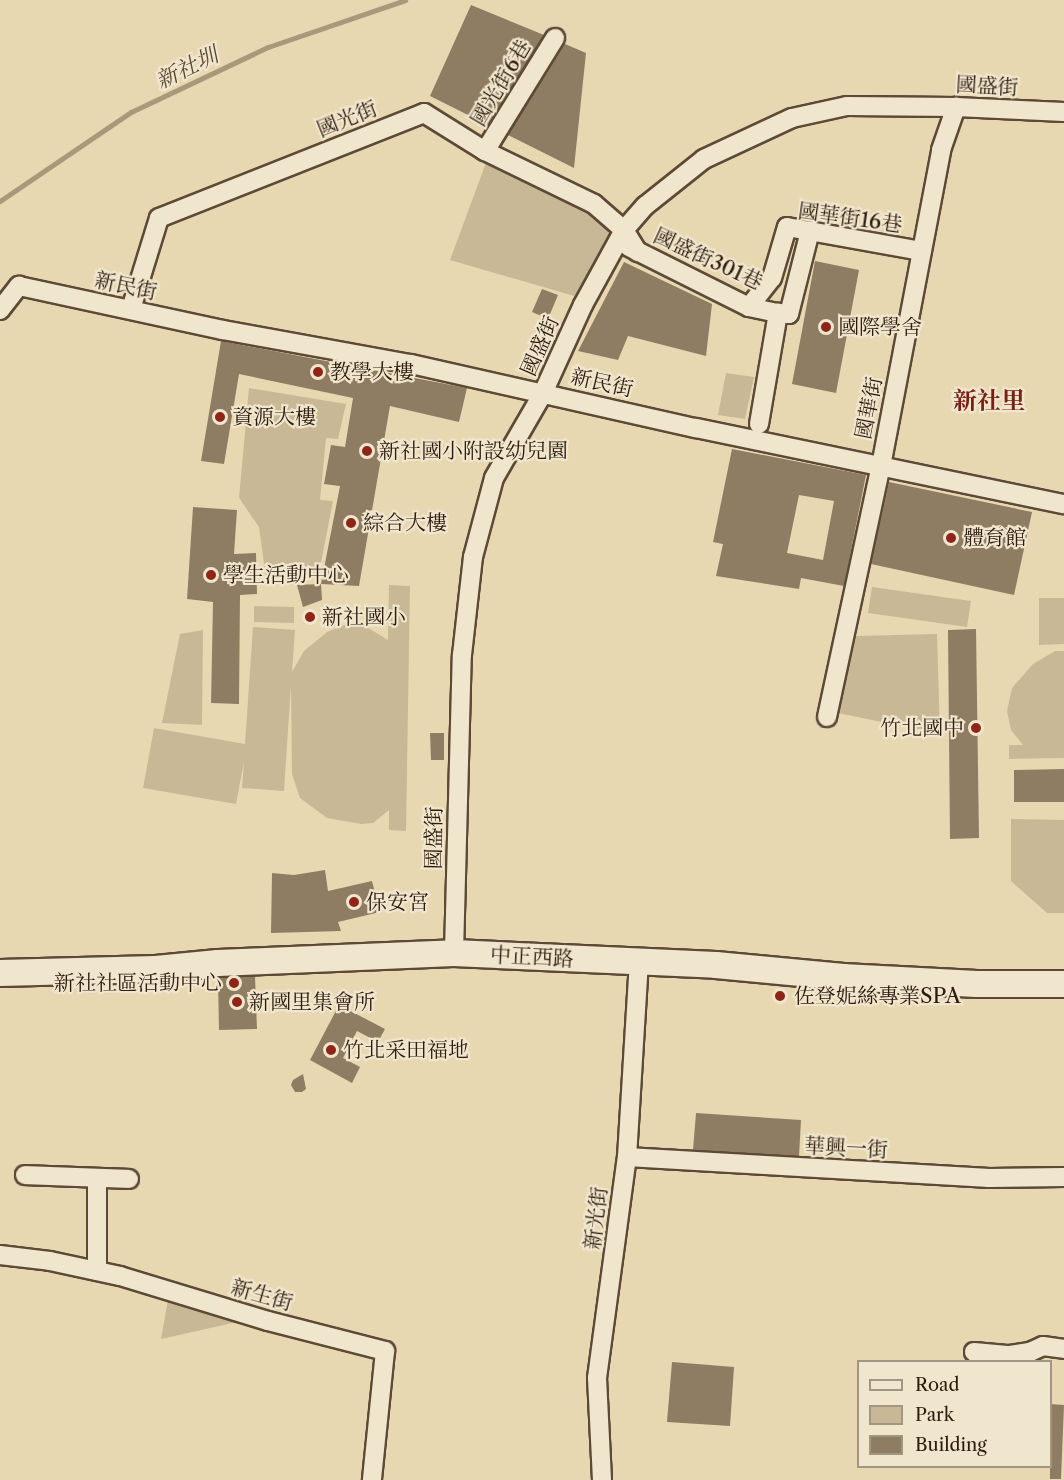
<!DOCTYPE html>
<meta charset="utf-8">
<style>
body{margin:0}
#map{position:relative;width:1064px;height:1480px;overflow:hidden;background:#e8d8b2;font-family:"Libre Caslon Text","Noto Serif TC",serif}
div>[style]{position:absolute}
.green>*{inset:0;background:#c8b896}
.stream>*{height:5px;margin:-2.5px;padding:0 2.5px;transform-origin:2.5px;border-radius:2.5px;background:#a9987a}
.building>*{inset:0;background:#8f7d63}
.roads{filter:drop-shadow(2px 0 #5c4a37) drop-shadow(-2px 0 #5c4a37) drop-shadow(0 2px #5c4a37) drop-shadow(0 -2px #5c4a37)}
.minor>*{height:18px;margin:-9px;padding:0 9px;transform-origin:9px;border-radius:9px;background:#f0e6cd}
.secondary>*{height:26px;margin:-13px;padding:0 13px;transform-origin:13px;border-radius:13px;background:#f0e6cd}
.dots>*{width:16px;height:16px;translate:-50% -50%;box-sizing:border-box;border:3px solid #f0e6cd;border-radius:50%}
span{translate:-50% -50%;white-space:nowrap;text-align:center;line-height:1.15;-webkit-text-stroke:4.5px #f0e6cd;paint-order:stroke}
.street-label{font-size:21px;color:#2e1b0e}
.poi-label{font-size:21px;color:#2e1b0e}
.left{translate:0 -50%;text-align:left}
.right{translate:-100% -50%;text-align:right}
.water-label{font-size:22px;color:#594734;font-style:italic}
.quarter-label{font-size:24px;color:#7a1f14;font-weight:700}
.legend{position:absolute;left:857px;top:1360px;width:195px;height:108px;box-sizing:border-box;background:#f0e6cd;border:2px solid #a29581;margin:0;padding:8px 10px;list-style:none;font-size:18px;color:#2e1b0e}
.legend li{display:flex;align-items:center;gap:12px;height:30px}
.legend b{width:30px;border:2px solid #a29581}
</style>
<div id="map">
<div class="green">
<div style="clip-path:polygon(487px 160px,571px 200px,616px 234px,581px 298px,450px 260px)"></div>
<div style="clip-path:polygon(726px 373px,754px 377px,745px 419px,718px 415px)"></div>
<div style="clip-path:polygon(249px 388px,346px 404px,338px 439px,326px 438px,320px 500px,333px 501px,318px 578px,266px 578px,259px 527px,239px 498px)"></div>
<div style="clip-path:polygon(389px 585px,410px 586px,406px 831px,389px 830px,389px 810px,373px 823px,361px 824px,327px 818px,300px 798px,292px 774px,291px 685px,284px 791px,242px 788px,244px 762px,236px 804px,143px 788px,154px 728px,245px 744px,253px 627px,295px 630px,292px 672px,304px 651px,327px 632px,347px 624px,365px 626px,388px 640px)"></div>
<div style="clip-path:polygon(872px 587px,971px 601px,967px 627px,868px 613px)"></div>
<div style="clip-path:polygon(1039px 598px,1064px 598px,1064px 644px,1039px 645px)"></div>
<div style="clip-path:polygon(254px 606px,294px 607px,294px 623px,254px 622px)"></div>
<div style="clip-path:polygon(203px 630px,202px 725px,162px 723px,180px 634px)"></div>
<div style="clip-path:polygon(937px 634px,940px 734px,838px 713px,854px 636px)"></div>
<div style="clip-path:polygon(1055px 651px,1064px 651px,1064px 758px,1009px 759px,1009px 745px,1023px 745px,1011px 730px,1007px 711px,1012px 688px,1033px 664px)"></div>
<div style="clip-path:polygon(1011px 819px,1064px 820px,1064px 913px,1047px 913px,1011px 881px)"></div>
<div style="clip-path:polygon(168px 1300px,237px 1322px,161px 1339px)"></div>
</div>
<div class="stream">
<div style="left:0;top:201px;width:158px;rotate:-34.2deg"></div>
<div style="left:131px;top:112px;width:152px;rotate:-25.4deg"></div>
<div style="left:268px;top:47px;width:145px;rotate:-18.9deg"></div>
</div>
<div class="building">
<div style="clip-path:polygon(471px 5px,544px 35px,488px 125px,430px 96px)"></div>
<div style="clip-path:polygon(565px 44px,586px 53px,574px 168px,508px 135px)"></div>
<div style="clip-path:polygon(815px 261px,859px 270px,836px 393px,792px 384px)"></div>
<div style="clip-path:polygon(624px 262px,712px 304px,706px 356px,628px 336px,618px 360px,578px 351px)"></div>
<div style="clip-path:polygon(542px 289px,558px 295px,548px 319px,532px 312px)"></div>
<div style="clip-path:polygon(221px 341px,467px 388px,459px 422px,390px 406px,359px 586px,321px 584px,340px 486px,324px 484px,331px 445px,345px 447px,353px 398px,239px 374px,224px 464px,201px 461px)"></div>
<div style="clip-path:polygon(evenodd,732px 449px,866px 475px,844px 586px,801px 578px,799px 589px,716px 576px,723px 544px,713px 542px,732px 449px,799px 495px,834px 501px,823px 560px,787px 553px,799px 495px)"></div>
<div style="clip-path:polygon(889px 482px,1032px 512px,1014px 595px,871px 564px)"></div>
<div style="clip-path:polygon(193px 507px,237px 510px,234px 554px,256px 553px,257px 594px,240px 595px,239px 704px,211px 703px,213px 602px,187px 599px)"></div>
<div style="clip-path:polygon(321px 584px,322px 600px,303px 607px,297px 585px)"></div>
<div style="clip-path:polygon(976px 629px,979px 838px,950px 839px,948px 630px)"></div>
<div style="clip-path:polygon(430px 733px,444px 733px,444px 760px,431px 760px)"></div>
<div style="clip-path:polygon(1064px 769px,1064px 802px,1014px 802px,1014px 770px)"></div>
<div style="clip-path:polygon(325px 870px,328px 891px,372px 881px,380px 912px,338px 922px,341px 931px,271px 933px,272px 873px,294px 875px)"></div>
<div style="clip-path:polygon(255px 976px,257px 1029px,219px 1030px,218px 978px)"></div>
<div style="clip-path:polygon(339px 1005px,385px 1029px,378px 1042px,357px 1031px,343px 1058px,360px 1067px,352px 1083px,310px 1060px)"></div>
<div style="clip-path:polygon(303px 1074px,306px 1089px,302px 1092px,295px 1092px,291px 1085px,293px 1080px)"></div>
<div style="clip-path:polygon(696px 1113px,801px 1120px,799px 1156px,693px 1150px)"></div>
<div style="clip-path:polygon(672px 1362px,734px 1367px,730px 1426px,667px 1422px)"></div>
<div style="clip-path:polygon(1050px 1404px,1064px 1405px,1061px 1479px,1050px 1479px)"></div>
</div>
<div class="roads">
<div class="minor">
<div style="left:485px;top:151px;width:133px;rotate:-58.2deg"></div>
<div style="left:629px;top:247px;width:134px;rotate:26.6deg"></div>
<div style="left:749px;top:307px;width:30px;rotate:12deg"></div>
<div style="left:749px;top:307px;width:37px;rotate:-52deg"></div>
<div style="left:772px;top:278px;width:53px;rotate:-73.6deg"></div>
<div style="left:787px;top:227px;width:137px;rotate:10.1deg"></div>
<div style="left:131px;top:309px;width:95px;rotate:-72.9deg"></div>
<div style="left:159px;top:218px;width:285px;rotate:-21.6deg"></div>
<div style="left:424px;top:113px;width:72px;rotate:31.9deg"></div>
<div style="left:485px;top:151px;width:121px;rotate:25.9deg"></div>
<div style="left:594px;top:204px;width:40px;rotate:41deg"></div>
<div style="left:624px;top:230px;width:26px;rotate:58deg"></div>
<div style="left:0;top:310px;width:31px;rotate:-52deg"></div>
<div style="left:19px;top:286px;width:209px;rotate:12.2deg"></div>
<div style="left:223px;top:330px;width:191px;rotate:10.3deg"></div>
<div style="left:411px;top:364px;width:292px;rotate:12.7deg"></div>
<div style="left:696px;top:428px;width:376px;rotate:11.7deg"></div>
<div style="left:759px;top:424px;width:113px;rotate:-80.3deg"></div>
<div style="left:778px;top:313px;width:11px;rotate:5deg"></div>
<div style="left:789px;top:314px;width:86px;rotate:-75.8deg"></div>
<div style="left:827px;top:717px;width:257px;rotate:-77.9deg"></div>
<div style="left:881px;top:466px;width:322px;rotate:-79.2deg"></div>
<div style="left:941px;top:150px;width:46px;rotate:-70.8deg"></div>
<div style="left:454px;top:953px;width:298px;rotate:-88.5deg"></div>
<div style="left:462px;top:655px;width:99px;rotate:-83.6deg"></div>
<div style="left:473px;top:557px;width:82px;rotate:-75.1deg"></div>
<div style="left:494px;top:478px;width:98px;rotate:-60deg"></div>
<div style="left:543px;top:393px;width:97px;rotate:-65.6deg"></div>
<div style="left:583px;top:305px;width:85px;rotate:-61.3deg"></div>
<div style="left:624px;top:230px;width:32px;rotate:-49deg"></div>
<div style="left:645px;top:206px;width:75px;rotate:-38.5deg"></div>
<div style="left:704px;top:159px;width:97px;rotate:-25deg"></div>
<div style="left:792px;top:118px;width:56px;rotate:-12.3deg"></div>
<div style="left:847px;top:106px;width:109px;rotate:0.5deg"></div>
<div style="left:956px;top:107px;width:108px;rotate:2.7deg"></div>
<div style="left:627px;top:1157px;width:363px;rotate:3.3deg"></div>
<div style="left:989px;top:1178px;width:75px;rotate:-0.8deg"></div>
<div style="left:25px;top:1175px;width:104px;rotate:2.2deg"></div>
<div style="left:0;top:1255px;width:50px;rotate:6.8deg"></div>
<div style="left:50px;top:1261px;width:72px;rotate:12.1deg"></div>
<div style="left:120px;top:1276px;width:155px;rotate:16.9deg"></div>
<div style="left:268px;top:1321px;width:121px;rotate:14.4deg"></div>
<div style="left:385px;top:1351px;width:130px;rotate:95.8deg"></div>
<div style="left:97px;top:1271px;width:92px;rotate:-90deg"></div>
<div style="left:974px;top:1352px;width:36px;rotate:5deg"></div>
<div style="left:1010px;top:1355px;width:20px;rotate:-9deg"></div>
<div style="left:1030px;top:1352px;width:14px;rotate:-25deg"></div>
<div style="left:1043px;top:1346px;width:21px;rotate:8deg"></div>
<div style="left:602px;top:1480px;width:102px;rotate:-92.8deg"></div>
<div style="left:597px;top:1378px;width:223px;rotate:-82.3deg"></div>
<div style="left:627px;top:1157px;width:196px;rotate:-86.5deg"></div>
</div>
<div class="secondary">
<div style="left:0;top:973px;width:156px;rotate:-1.5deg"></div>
<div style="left:156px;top:969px;width:62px;rotate:-5.5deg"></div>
<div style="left:218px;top:963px;width:236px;rotate:-2.4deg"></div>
<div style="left:454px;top:953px;width:262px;rotate:2.6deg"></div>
<div style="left:716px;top:965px;width:128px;rotate:5.4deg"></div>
<div style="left:843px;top:977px;width:134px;rotate:3deg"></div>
<div style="left:977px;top:984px;width:87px"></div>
</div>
</div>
<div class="dots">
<div style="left:826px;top:327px;background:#8f2418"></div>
<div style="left:318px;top:372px;background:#8f2418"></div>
<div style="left:220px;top:417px;background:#8f2418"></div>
<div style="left:367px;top:451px;background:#8f2418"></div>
<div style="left:351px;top:523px;background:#8f2418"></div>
<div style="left:951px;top:538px;background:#8f2418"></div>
<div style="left:211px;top:575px;background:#8f2418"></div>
<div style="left:310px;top:617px;background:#8f2418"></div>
<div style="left:976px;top:728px;background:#8f2418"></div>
<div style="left:354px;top:902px;background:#8f2418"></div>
<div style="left:234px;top:983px;background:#8f2418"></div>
<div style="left:780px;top:996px;background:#8f2418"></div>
<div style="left:237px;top:1002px;background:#8f2418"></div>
<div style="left:331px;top:1050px;background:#8f2418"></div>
</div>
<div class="street-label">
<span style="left:501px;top:83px;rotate:-59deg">國光街6巷</span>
<span style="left:987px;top:86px;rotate:3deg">國盛街</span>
<span style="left:347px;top:119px;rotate:-22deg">國光街</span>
<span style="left:850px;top:218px;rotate:8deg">國華街16巷</span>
<span style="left:708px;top:259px;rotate:25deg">國盛街301巷</span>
<span style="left:126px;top:286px;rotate:12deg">新民街</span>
<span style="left:540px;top:346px;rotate:-66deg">國盛街</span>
<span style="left:602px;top:383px;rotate:13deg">新民街</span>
<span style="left:869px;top:408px;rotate:-79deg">國華街</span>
<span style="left:434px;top:838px;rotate:-89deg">國盛街</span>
<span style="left:532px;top:957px;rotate:3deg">中正西路</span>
<span style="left:846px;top:1148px;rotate:3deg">華興一街</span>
<span style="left:596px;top:1218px;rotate:-83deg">新光街</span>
<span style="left:262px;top:1295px;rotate:16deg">新生街</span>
</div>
<div class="poi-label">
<span class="left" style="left:838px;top:327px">國際學舍</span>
<span class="left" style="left:330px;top:372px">教學大樓</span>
<span class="left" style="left:232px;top:417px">資源大樓</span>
<span class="left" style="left:379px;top:451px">新社國小附設幼兒園</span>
<span class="left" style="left:363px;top:523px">綜合大樓</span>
<span class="left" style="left:963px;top:538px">體育館</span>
<span class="left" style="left:223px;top:575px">學生活動中心</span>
<span class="left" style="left:322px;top:617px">新社國小</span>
<span class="right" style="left:964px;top:728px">竹北國中</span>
<span class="left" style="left:366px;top:902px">保安宮</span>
<span class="right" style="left:222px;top:983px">新社社區活動中心</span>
<span class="left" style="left:794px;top:996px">佐登妮絲專業SPA</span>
<span class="left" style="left:249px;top:1002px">新國里集會所</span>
<span class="left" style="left:343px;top:1050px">竹北采田福地</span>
</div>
<div class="water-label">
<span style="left:187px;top:68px;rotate:-26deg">新社圳</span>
</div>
<div class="quarter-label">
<span style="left:989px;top:401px">新社里</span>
</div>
<ul class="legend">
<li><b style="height:8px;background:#f0e6cd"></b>Road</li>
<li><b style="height:16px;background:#c8b896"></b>Park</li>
<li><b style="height:16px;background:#8f7d63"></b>Building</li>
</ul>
</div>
